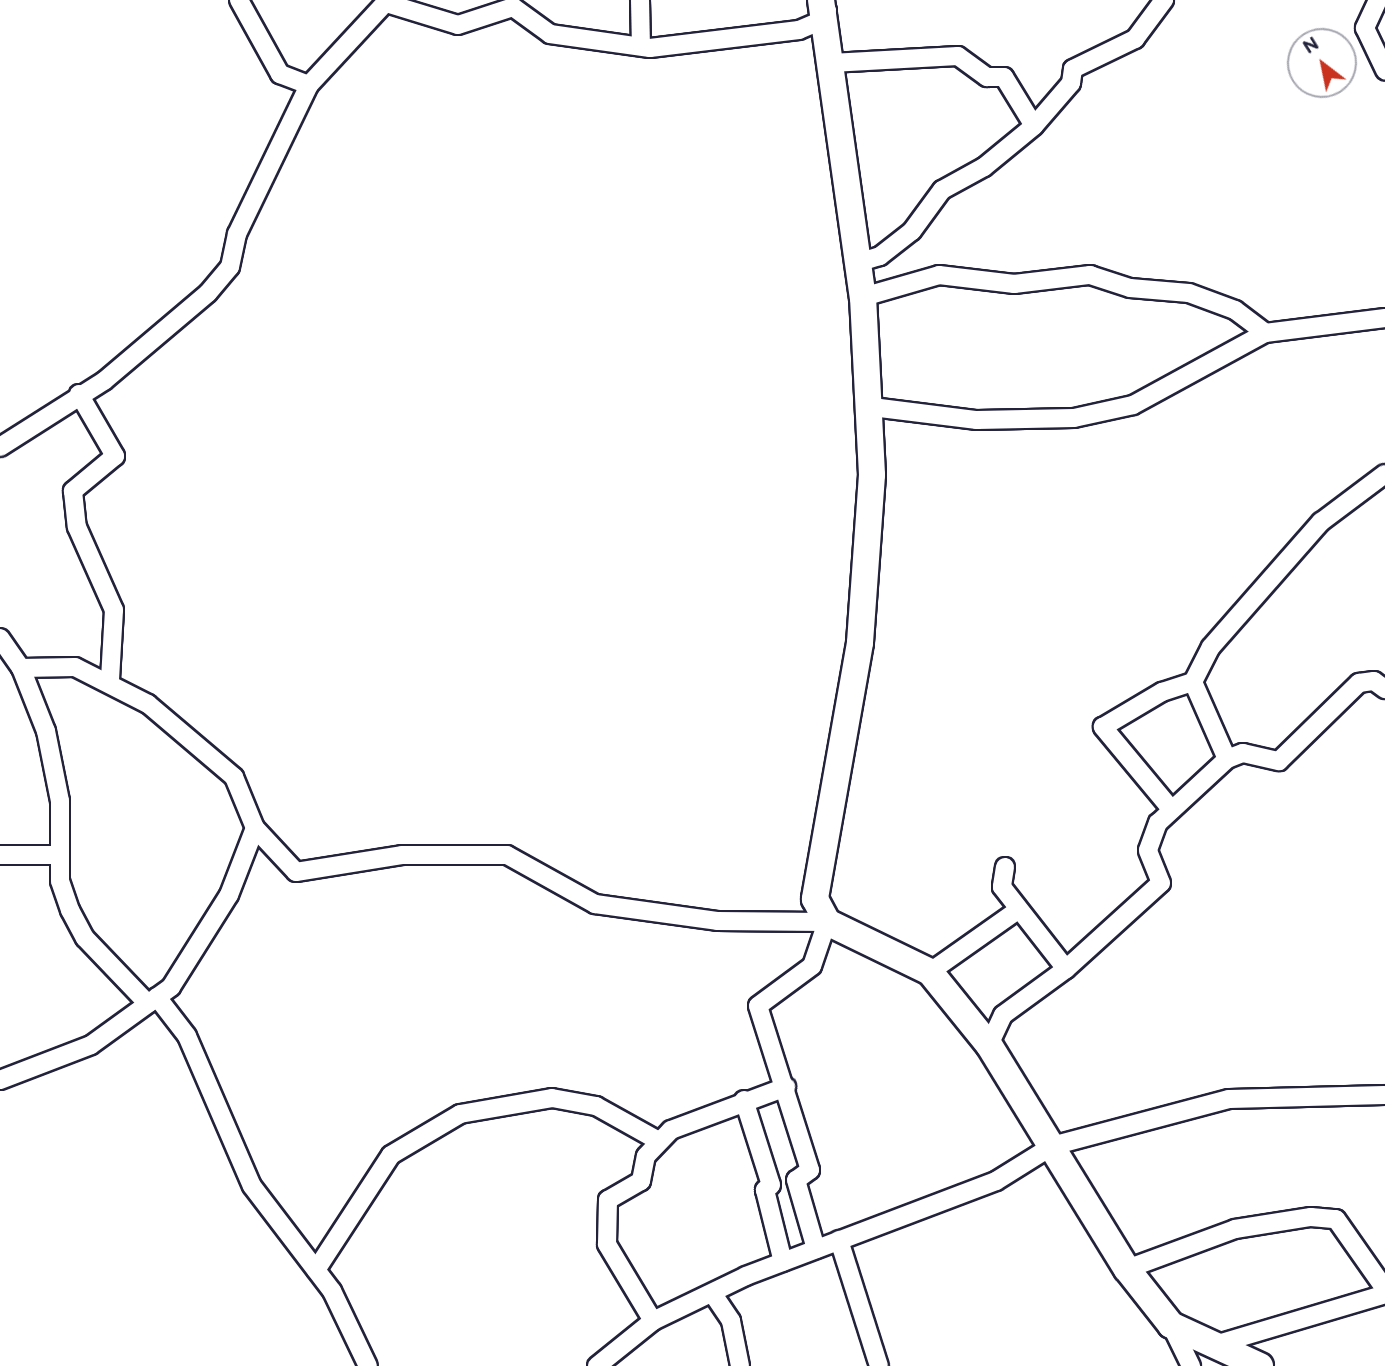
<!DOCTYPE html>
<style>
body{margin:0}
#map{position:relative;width:1385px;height:1366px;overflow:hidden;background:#fff;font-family:"Balsamiq Sans",sans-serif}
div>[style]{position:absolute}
.roads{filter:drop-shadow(2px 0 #22223b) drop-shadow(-2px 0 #22223b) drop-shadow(0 2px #22223b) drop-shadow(0 -2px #22223b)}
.street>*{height:18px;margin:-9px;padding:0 9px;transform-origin:9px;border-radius:9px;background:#fff}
.secondary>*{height:26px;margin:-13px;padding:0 13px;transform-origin:13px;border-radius:13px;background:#fff}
span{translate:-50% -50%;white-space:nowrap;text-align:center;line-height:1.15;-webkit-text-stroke:5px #fff;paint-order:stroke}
.north{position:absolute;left:1287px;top:28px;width:70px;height:70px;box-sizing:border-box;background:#fff;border:2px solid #a7a7b1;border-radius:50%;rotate:328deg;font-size:19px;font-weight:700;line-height:28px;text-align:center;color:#22223b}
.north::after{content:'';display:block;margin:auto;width:24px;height:32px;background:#c8321e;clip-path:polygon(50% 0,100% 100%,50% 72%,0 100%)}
</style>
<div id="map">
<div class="roads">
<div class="street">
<div style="left:239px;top:0;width:85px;rotate:61deg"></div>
<div style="left:280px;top:74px;width:31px;rotate:21deg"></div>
<div style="left:640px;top:0;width:46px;rotate:88.8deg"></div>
<div style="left:1378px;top:0;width:31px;rotate:115deg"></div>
<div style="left:1365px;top:28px;width:47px;rotate:64.5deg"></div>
<div style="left:386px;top:3px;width:75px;rotate:17deg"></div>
<div style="left:458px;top:25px;width:58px;rotate:-18.1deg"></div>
<div style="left:513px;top:7px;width:46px;rotate:36.1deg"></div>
<div style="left:550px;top:34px;width:101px;rotate:8deg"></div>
<div style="left:650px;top:48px;width:150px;rotate:-6.9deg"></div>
<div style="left:799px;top:30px;width:28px;rotate:-23deg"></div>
<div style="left:825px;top:19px;width:9px;rotate:-77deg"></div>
<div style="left:831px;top:63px;width:127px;rotate:-3.2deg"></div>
<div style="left:958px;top:56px;width:36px;rotate:36deg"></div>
<div style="left:987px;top:77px;width:17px"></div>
<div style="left:1004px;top:77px;width:57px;rotate:58.5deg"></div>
<div style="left:1034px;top:126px;width:65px;rotate:140.6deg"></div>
<div style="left:984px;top:167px;width:48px;rotate:151.3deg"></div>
<div style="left:942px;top:190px;width:51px;rotate:126.2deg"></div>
<div style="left:912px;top:231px;width:41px;rotate:142deg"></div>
<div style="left:880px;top:256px;width:24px;rotate:163deg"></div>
<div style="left:1034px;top:126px;width:57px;rotate:-49.3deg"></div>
<div style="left:1071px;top:83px;width:14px;rotate:-82deg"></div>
<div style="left:1073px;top:69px;width:69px;rotate:-25.8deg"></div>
<div style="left:1135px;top:39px;width:49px;rotate:-53.4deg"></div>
<div style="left:863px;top:297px;width:79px;rotate:-16.1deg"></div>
<div style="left:939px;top:275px;width:76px;rotate:6.8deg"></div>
<div style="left:1014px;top:284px;width:77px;rotate:-6.8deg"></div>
<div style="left:1090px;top:275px;width:42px;rotate:18deg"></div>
<div style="left:1130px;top:288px;width:59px;rotate:4.8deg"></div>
<div style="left:1189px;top:293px;width:49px;rotate:20.3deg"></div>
<div style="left:1235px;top:310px;width:38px;rotate:37deg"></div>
<div style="left:1265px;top:333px;width:121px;rotate:-7.1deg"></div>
<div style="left:79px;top:394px;width:72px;rotate:59.9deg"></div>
<div style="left:115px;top:456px;width:55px;rotate:140.2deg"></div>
<div style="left:73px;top:491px;width:36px;rotate:84deg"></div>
<div style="left:77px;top:527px;width:91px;rotate:66deg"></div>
<div style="left:114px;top:610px;width:70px;rotate:93.3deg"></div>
<div style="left:872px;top:407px;width:106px;rotate:7.1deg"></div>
<div style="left:977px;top:420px;width:97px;rotate:-1.2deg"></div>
<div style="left:1074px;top:418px;width:60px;rotate:-12.4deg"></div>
<div style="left:1133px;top:405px;width:150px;rotate:-28.6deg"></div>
<div style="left:0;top:447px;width:123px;rotate:-32.4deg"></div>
<div style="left:104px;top:381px;width:136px;rotate:-40.2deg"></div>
<div style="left:208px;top:293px;width:34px;rotate:-50deg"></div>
<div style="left:230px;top:267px;width:34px;rotate:-78deg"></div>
<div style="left:237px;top:234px;width:165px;rotate:-64.2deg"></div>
<div style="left:309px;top:85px;width:116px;rotate:-47.1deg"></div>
<div style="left:0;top:638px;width:37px;rotate:55deg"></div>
<div style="left:21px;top:668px;width:54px;rotate:-1.1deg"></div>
<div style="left:75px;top:667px;width:82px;rotate:26.9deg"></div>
<div style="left:148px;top:704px;width:113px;rotate:40.3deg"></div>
<div style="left:234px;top:777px;width:55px;rotate:67.6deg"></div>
<div style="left:255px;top:828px;width:60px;rotate:47deg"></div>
<div style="left:296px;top:872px;width:107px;rotate:-9.1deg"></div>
<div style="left:402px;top:855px;width:105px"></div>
<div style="left:507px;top:855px;width:101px;rotate:29.1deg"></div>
<div style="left:595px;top:904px;width:123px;rotate:7.9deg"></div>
<div style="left:717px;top:921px;width:110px;rotate:0.5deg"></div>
<div style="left:827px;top:922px;width:46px;rotate:108.8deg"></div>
<div style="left:812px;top:966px;width:67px;rotate:143.5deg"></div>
<div style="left:758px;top:1006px;width:172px;rotate:72.4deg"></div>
<div style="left:810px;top:1170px;width:17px;rotate:144deg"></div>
<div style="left:796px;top:1180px;width:72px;rotate:73.8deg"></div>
<div style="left:21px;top:668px;width:68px;rotate:68.4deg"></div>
<div style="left:46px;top:731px;width:71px;rotate:78.7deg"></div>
<div style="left:60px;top:801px;width:80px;rotate:90deg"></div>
<div style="left:60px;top:881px;width:31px;rotate:71deg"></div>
<div style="left:70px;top:910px;width:32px;rotate:62deg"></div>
<div style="left:85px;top:938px;width:91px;rotate:46.3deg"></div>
<div style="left:1227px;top:759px;width:17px;rotate:-21deg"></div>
<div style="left:1243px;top:753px;width:37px;rotate:13deg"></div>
<div style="left:1279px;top:761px;width:112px;rotate:-44.3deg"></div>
<div style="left:1359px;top:683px;width:15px;rotate:-8deg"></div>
<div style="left:1374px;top:681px;width:14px;rotate:36deg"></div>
<div style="left:1171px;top:809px;width:107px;rotate:-129.7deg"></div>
<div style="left:1103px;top:727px;width:69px;rotate:-30.7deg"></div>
<div style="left:1162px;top:692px;width:33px;rotate:-18deg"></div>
<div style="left:0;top:855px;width:60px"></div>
<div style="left:1005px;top:867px;width:20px;rotate:99deg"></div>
<div style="left:1002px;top:887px;width:104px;rotate:52deg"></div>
<div style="left:930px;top:972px;width:108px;rotate:-35.2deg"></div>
<div style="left:157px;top:997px;width:49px;rotate:52.4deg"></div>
<div style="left:187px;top:1036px;width:163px;rotate:66.6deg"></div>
<div style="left:252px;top:1186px;width:132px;rotate:52.7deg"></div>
<div style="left:332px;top:1291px;width:83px;rotate:64.4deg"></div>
<div style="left:989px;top:1045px;width:33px;rotate:-65deg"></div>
<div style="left:1003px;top:1015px;width:78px;rotate:-36.1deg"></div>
<div style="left:1066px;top:969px;width:128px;rotate:-42.2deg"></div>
<div style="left:1161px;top:883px;width:35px;rotate:-112deg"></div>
<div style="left:1148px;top:850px;width:29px;rotate:-70deg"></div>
<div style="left:1158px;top:823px;width:94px;rotate:-42.8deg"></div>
<div style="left:1227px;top:759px;width:84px;rotate:-113.8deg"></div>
<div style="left:1193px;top:682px;width:39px;rotate:-63deg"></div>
<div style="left:1211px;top:647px;width:167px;rotate:-48.7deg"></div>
<div style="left:1321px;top:522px;width:80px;rotate:-36.9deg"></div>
<div style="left:0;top:1080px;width:97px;rotate:-21deg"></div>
<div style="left:91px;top:1045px;width:99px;rotate:-35.9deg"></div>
<div style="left:171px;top:987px;width:109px;rotate:-57.8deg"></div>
<div style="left:229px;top:895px;width:72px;rotate:-68.8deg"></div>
<div style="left:744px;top:1100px;width:89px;rotate:72.4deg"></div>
<div style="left:771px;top:1185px;width:8px;rotate:140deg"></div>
<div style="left:765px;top:1190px;width:74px;rotate:76deg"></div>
<div style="left:839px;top:1240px;width:132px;rotate:72.4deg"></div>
<div style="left:1127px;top:1269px;width:115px;rotate:-20.3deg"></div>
<div style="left:1235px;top:1229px;width:77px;rotate:-9deg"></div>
<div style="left:1311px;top:1217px;width:25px;rotate:5deg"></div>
<div style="left:1336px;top:1219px;width:85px;rotate:55deg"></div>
<div style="left:316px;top:1270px;width:137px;rotate:-56.9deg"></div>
<div style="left:391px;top:1155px;width:80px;rotate:-30.7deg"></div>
<div style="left:460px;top:1114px;width:93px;rotate:-9.9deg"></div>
<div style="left:552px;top:1098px;width:45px;rotate:10.3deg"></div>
<div style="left:596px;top:1106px;width:70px;rotate:29.1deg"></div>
<div style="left:715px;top:1297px;width:29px;rotate:56deg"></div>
<div style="left:731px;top:1321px;width:46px;rotate:78.7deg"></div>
<div style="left:653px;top:1321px;width:90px;rotate:-120.9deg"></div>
<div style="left:607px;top:1244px;width:44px;rotate:-88.7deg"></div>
<div style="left:608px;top:1200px;width:38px;rotate:-30deg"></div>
<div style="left:641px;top:1181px;width:25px;rotate:-79deg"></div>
<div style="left:646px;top:1156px;width:36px;rotate:-46deg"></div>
<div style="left:671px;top:1130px;width:123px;rotate:-20.5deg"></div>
<div style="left:1171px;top:1325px;width:46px;rotate:64deg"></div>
<div style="left:1211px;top:1346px;width:182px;rotate:-16.6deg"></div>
<div style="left:597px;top:1366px;width:72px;rotate:-38.8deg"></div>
<div style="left:653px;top:1321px;width:103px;rotate:-25.8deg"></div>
<div style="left:746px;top:1276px;width:267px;rotate:-20.8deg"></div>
<div style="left:996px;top:1181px;width:66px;rotate:-32deg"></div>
<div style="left:1052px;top:1146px;width:183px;rotate:-14.9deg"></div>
<div style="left:1229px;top:1099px;width:156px;rotate:-1.5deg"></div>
</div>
<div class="secondary">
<div style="left:821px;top:0;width:300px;rotate:82deg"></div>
<div style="left:863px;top:297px;width:178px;rotate:87.1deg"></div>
<div style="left:872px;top:475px;width:168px;rotate:94.1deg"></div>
<div style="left:860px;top:643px;width:260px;rotate:100deg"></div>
<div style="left:815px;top:899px;width:26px;rotate:62deg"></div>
<div style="left:827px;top:922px;width:114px;rotate:25.9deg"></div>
<div style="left:930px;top:972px;width:94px;rotate:51.1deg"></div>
<div style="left:989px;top:1045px;width:263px;rotate:58.4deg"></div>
<div style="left:1127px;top:1269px;width:71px;rotate:51.8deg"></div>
<div style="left:1171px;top:1325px;width:98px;rotate:24.7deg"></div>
</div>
</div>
<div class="north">N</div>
</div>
